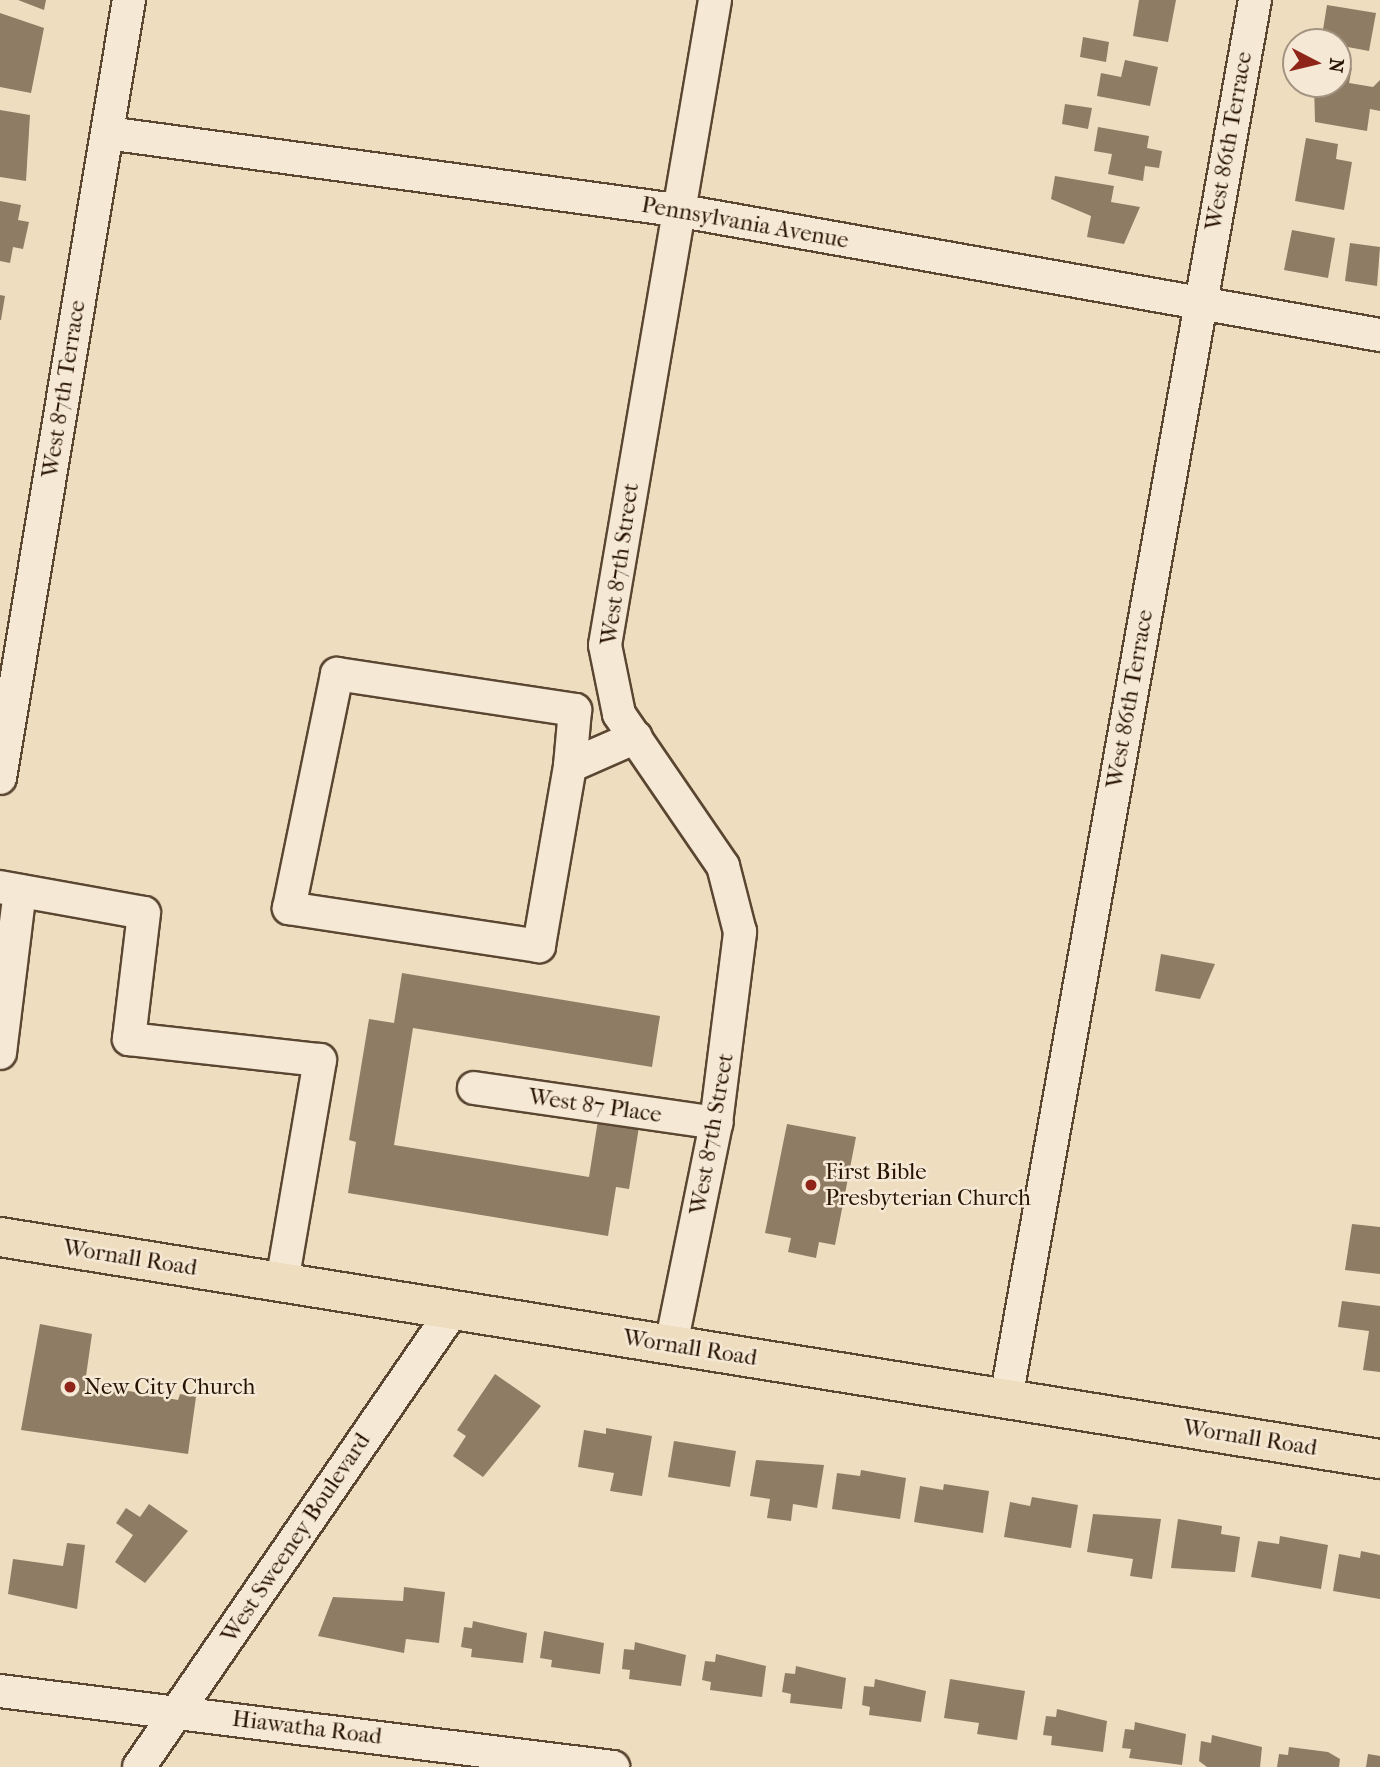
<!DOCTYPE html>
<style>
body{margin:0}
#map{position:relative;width:1380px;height:1767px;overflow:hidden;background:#efddc0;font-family:"IM FELL French Canon",serif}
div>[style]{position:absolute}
.building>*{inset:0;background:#8f7c64}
.roads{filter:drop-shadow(2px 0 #5a4631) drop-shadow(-2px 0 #5a4631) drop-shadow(0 2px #5a4631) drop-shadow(0 -2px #5a4631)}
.minor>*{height:32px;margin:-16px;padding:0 16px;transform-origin:16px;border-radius:16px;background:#f5e9d6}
.major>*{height:38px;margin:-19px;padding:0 19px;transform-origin:19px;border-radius:19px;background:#efddc0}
.dots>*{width:19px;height:19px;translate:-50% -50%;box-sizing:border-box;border:4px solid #f5e9d6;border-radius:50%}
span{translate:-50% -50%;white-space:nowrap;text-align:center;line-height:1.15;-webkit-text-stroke:5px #f5e9d6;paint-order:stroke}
.street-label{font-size:23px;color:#281301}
.poi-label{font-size:23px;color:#281301}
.left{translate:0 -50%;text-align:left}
.north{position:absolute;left:1282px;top:28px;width:70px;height:70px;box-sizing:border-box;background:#f5e9d6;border:2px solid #a39381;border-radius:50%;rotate:97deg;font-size:19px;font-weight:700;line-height:28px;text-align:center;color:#281301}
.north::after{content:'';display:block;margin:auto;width:24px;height:32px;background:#8f2418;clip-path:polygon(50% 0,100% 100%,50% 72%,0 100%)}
</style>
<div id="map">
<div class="building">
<div style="clip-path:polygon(18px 0,46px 0,44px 10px)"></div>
<div style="clip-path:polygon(1139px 0,1176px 0,1168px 42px,1133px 36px)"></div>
<div style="clip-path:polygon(1327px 5px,1376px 13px,1369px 51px,1321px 42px)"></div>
<div style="clip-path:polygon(0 13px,44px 28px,31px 93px,0 87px)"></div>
<div style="clip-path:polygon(1083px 37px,1109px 42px,1106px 62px,1080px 57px)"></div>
<div style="clip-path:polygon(1125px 60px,1158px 67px,1150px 106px,1097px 96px,1101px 73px,1121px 77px)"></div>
<div style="clip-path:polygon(1338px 66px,1352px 68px,1349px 83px,1373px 87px,1380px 80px,1380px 111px,1370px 109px,1367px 131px,1315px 122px,1314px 84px,1338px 84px)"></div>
<div style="clip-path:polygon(1065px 104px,1092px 108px,1088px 129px,1062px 124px)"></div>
<div style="clip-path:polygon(0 110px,30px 115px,26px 181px,0 177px)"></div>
<div style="clip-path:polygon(1098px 127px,1149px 136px,1147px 148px,1162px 151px,1159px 168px,1145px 166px,1143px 181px,1108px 174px,1112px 154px,1094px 151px)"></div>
<div style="clip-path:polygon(1306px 138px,1338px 144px,1336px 159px,1352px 162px,1344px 210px,1295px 201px)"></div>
<div style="clip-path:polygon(1055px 176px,1114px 186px,1111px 202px,1140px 207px,1124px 244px,1087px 237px,1091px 216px,1051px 199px)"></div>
<div style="clip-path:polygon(0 201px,21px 205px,18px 220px,29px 222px,23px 249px,13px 247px,10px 263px,0 261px)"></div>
<div style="clip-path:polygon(1292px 230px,1335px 238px,1328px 278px,1284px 270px)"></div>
<div style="clip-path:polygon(1350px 243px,1380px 247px,1377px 286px,1345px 281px)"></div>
<div style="clip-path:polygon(0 295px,5px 296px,1px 320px,0 320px)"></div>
<div style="clip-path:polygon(1161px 954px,1215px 964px,1200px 999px,1155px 991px)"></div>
<div style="clip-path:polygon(402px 973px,660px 1016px,652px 1067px,413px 1028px,394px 1145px,589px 1177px,598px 1120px,639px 1127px,629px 1189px,616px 1187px,608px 1236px,348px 1193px,356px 1142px,349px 1140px,369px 1019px,394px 1023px)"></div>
<div style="clip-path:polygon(787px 1124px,856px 1137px,835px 1245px,819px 1242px,816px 1258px,788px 1252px,791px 1238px,765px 1233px)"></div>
<div style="clip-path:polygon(1352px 1224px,1380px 1227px,1380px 1274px,1345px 1270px)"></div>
<div style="clip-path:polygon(1342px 1301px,1380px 1306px,1380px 1372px,1363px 1370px,1369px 1331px,1338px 1327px)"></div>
<div style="clip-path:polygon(40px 1324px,92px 1334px,85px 1383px,178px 1400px,180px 1394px,196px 1397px,188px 1454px,21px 1430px)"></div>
<div style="clip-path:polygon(495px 1374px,541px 1406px,483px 1477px,453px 1456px,466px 1436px,457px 1430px)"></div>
<div style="clip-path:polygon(606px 1428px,652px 1436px,642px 1496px,610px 1491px,614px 1473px,578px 1467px,584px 1430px,606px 1434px)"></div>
<div style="clip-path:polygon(674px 1441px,736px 1451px,730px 1487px,668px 1477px)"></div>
<div style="clip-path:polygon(756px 1460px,824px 1465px,817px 1508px,793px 1504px,791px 1521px,767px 1518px,770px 1499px,750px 1496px)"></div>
<div style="clip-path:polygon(861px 1470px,906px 1478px,900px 1519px,832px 1509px,837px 1473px,860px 1476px)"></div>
<div style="clip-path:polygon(944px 1484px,989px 1491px,983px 1533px,914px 1522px,920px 1486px,943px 1490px)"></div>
<div style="clip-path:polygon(1032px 1497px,1078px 1505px,1071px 1548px,1004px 1537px,1010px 1502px,1030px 1506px)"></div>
<div style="clip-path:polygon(149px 1504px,188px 1531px,145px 1583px,115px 1562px,133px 1535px,116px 1523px,126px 1508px,140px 1517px)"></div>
<div style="clip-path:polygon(1093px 1514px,1161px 1519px,1152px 1579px,1130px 1576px,1133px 1559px,1087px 1552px)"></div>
<div style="clip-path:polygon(1178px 1519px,1222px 1526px,1221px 1534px,1240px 1537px,1235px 1572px,1171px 1568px)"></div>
<div style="clip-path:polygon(1280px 1536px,1328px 1545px,1321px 1589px,1251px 1577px,1258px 1541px,1279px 1544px)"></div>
<div style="clip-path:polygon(67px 1543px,85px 1545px,77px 1609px,8px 1594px,13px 1559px,63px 1566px)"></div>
<div style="clip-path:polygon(1361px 1551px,1380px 1555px,1380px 1599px,1333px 1591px,1339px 1554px,1360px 1558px)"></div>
<div style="clip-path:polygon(404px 1587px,445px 1592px,439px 1643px,406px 1639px,404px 1653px,318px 1636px,333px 1597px,403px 1601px)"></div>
<div style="clip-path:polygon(473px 1621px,527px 1633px,523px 1663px,471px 1657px,472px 1649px,461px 1647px,464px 1627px,472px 1628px)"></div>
<div style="clip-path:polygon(544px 1631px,604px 1643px,600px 1674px,551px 1667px,552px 1660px,540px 1658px)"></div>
<div style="clip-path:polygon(635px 1642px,686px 1655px,681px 1686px,629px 1679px,630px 1670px,622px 1669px,624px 1649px,634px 1650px)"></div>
<div style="clip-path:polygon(716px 1654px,766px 1666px,762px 1697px,710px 1690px,711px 1682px,702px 1680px,705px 1661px,715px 1662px)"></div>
<div style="clip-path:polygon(796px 1666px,846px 1678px,842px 1709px,790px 1703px,791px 1694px,782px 1692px,785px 1673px,795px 1674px)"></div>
<div style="clip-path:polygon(875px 1679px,926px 1691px,921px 1722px,869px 1715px,870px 1707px,862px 1705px,864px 1686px,874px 1687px)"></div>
<div style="clip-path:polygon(950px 1679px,1025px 1691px,1017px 1740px,977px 1734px,979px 1723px,944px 1718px)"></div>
<div style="clip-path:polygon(1057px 1709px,1107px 1721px,1103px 1752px,1051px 1745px,1052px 1736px,1043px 1735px,1046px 1716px,1056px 1717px)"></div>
<div style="clip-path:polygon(1135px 1722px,1186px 1734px,1182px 1765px,1129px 1758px,1131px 1749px,1122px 1748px,1125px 1729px,1134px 1730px)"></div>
<div style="clip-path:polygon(1212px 1735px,1262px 1747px,1260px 1767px,1207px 1767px,1199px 1761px,1201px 1741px,1211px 1743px)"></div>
<div style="clip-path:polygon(1289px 1747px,1328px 1752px,1340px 1759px,1339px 1767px,1277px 1767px,1279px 1754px,1288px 1755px)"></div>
<div style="clip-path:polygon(1368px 1754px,1380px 1756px,1380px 1767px,1366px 1767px)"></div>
</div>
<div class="roads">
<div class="minor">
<div style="left:107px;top:133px;width:574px;rotate:7.71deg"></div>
<div style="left:676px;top:210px;width:715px;rotate:10.07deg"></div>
<div style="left:570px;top:766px;width:183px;rotate:99.8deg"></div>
<div style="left:539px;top:946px;width:253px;rotate:-171.4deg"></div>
<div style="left:289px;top:908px;width:239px;rotate:-78.4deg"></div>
<div style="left:337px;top:674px;width:241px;rotate:8.6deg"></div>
<div style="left:575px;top:710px;width:56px;rotate:95.1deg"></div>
<div style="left:570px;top:766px;width:72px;rotate:-23.7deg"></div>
<div style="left:0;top:778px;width:789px;rotate:-80.59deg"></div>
<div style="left:0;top:887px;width:146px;rotate:10.2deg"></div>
<div style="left:144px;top:913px;width:127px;rotate:96.8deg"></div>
<div style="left:129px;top:1039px;width:192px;rotate:6.3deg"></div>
<div style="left:320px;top:1060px;width:225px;rotate:99.7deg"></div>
<div style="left:0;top:1053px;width:163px;rotate:-83deg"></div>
<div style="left:474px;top:1088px;width:245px;rotate:8.2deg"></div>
<div style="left:671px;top:1345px;width:227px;rotate:-78.5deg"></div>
<div style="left:716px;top:1123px;width:193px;rotate:-82.8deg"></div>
<div style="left:740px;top:932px;width:68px;rotate:-104.4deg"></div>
<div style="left:723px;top:866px;width:184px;rotate:-124.4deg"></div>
<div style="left:619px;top:714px;width:70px;rotate:-101.5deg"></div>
<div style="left:605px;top:645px;width:654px;rotate:-80.32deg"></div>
<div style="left:1006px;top:1399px;width:1421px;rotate:-79.91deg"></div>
<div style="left:0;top:1691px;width:618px;rotate:7.07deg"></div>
<div style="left:139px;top:1767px;width:554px;rotate:-55.51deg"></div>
</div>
<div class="major">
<div style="left:0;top:1237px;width:1398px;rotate:9.14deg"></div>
</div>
</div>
<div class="dots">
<div style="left:811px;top:1185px;background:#8f2418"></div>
<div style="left:70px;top:1387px;background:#8f2418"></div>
</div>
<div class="street-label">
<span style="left:1229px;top:141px;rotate:-80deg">West 86th Terrace</span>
<span style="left:745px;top:223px;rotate:10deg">Pennsylvania Avenue</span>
<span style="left:64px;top:389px;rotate:-81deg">West 87th Terrace</span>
<span style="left:620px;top:564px;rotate:-82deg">West 87th Street</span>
<span style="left:1130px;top:699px;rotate:-80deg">West 86th Terrace</span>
<span style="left:595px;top:1106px;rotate:8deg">West 87 Place</span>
<span style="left:712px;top:1134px;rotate:-80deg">West 87th Street</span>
<span style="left:130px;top:1258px;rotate:9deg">Wornall Road</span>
<span style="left:690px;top:1348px;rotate:9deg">Wornall Road</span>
<span style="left:1250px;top:1438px;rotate:9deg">Wornall Road</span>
<span style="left:296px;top:1538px;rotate:-56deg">West Sweeney Boulevard</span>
<span style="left:307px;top:1728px;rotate:7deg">Hiawatha Road</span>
</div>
<div class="poi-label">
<span class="left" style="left:825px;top:1185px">First Bible<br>Presbyterian Church</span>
<span class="left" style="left:84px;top:1387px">New City Church</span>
</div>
<div class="north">N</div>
</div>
